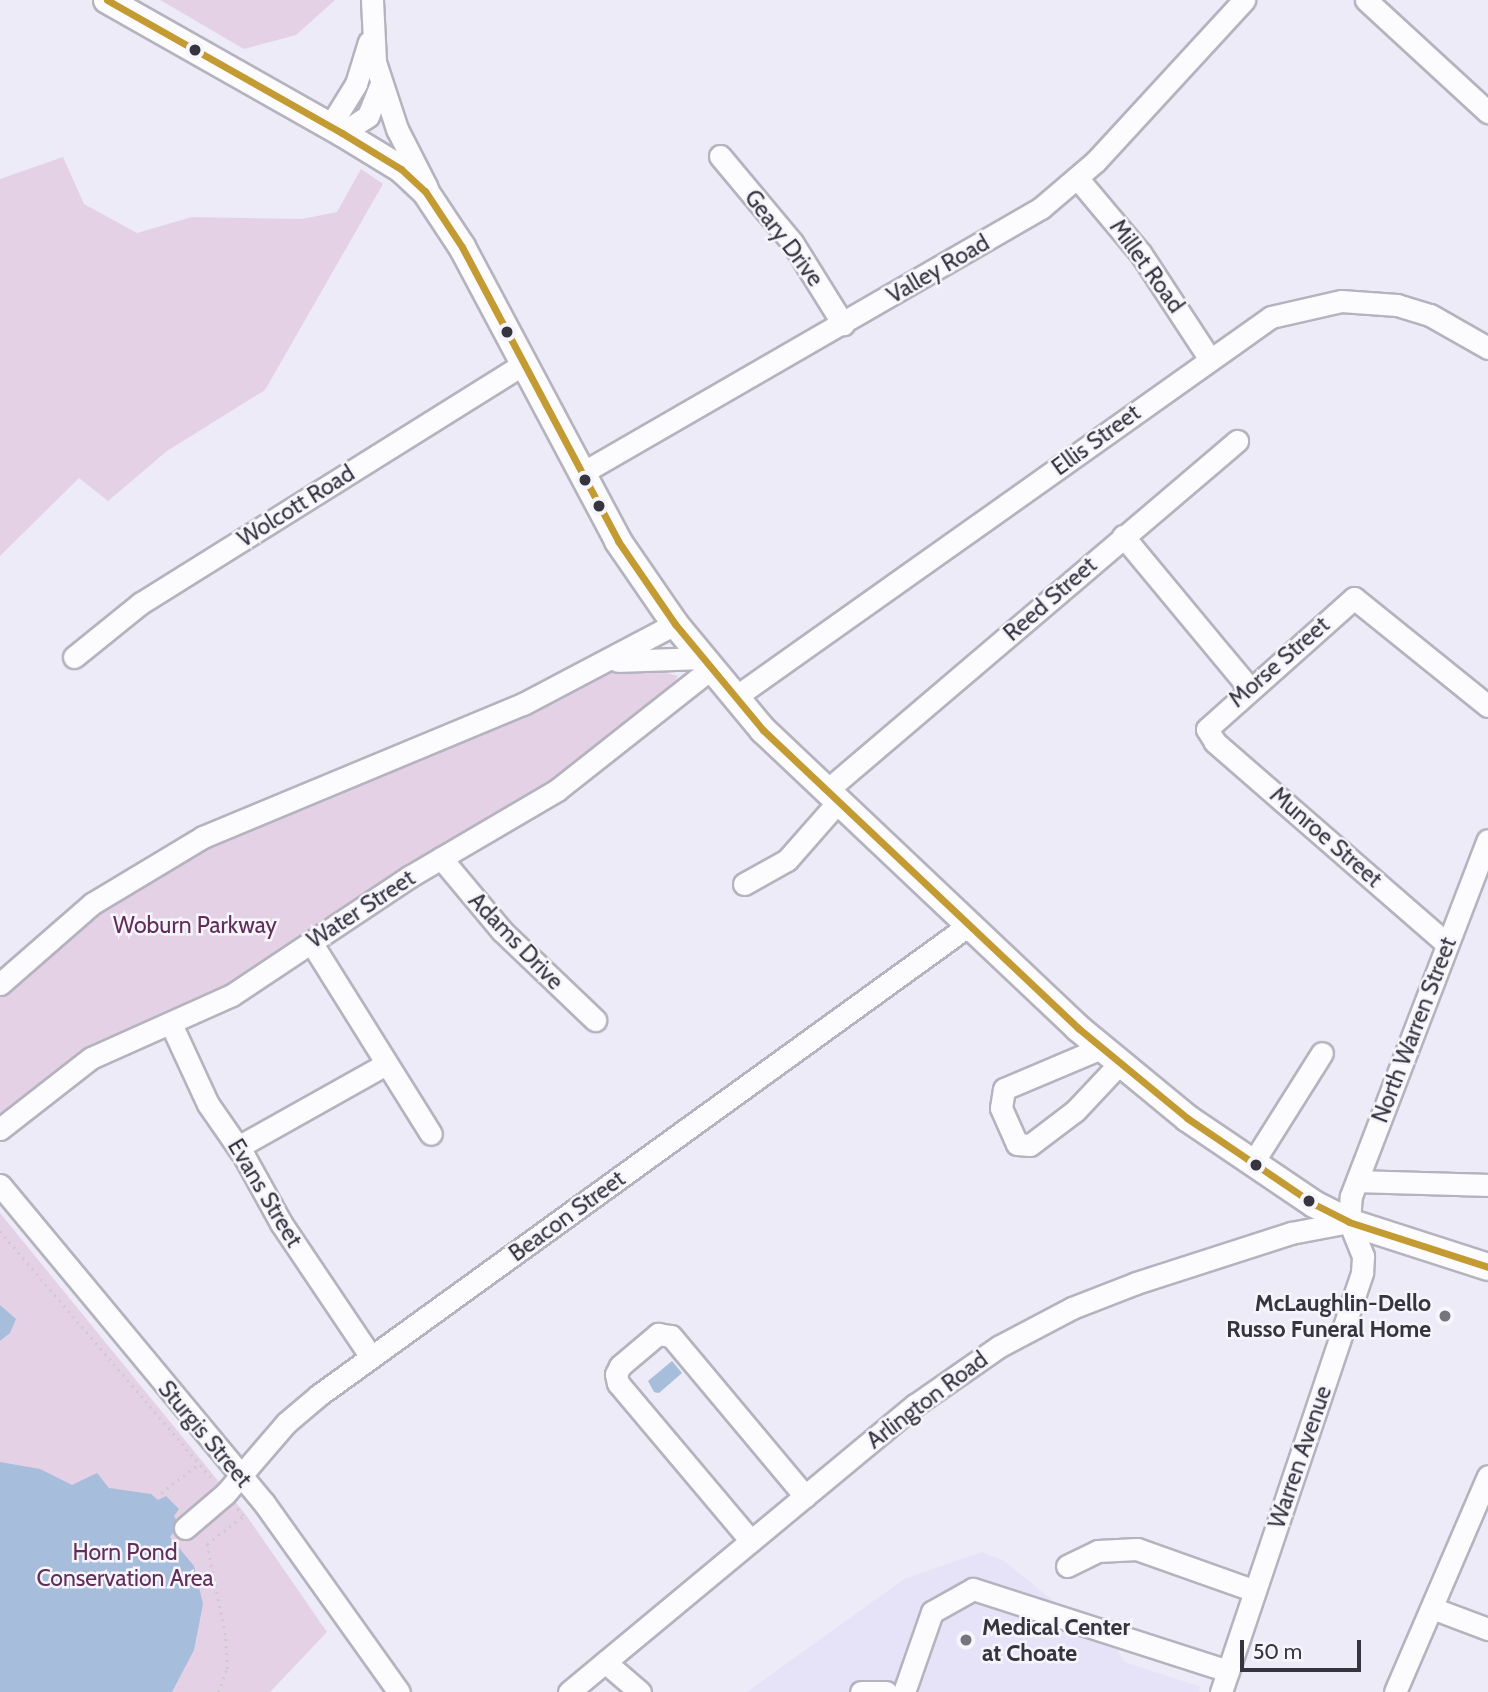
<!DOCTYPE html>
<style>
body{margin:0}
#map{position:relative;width:1488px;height:1692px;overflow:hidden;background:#ecebf7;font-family:Cabin,sans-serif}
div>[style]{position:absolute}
.built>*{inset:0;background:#e6e3f9}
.green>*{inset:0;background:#e5d1e6}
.water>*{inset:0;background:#a6bddc}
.path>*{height:2.5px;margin-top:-1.25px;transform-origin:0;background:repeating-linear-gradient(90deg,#cdcbd0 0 2px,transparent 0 7px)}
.roads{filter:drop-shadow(2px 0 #b4b3be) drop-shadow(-2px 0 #b4b3be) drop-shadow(0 2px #b4b3be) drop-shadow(0 -2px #b4b3be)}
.minor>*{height:21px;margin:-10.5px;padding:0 10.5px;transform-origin:10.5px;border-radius:10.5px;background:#fcfcfe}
.major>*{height:26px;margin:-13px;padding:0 13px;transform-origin:13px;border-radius:13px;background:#fcfcfe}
.bus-1>*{height:7px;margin:-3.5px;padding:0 3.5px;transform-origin:3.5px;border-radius:3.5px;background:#c39b32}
.dots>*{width:19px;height:19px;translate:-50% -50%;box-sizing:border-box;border:4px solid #f6f5fb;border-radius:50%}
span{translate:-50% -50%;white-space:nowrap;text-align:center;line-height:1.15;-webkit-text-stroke:5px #f6f5fb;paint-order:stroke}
.street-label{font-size:23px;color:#36343f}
.park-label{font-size:23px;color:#612e5b}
.poi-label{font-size:23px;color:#36343f;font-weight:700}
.right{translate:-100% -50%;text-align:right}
.left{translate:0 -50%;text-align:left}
.scale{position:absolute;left:1240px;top:1640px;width:121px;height:32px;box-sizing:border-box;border:4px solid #36343f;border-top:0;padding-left:9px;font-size:21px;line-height:24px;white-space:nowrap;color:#36343f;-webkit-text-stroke:5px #f6f5fb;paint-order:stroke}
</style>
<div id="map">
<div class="built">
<div style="clip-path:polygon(982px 1552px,1004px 1561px,1056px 1603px,1101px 1618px,1124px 1662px,1201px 1687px,1199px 1692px,747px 1692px,904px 1579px)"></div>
</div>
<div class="green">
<div style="clip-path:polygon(160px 0,335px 0,296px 35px,244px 49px)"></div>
<div style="clip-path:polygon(63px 157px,84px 204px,137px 233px,192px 217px,302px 219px,337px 212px,361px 169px,383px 184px,265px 390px,167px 451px,108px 501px,79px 478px,0 556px,0 179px)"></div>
<div style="clip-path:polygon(638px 665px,678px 676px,671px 687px,547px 784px,401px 869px,225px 986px,97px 1043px,0 1115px,0 995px,92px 913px,221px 834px,520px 714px,615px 669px)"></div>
<div style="clip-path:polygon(0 1213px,246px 1515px,327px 1632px,270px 1692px,0 1692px)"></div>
</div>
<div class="water">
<div style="clip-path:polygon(0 1305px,16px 1319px,10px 1333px,0 1341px)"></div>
<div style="clip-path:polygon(672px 1361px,682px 1373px,659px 1393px,654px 1392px,648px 1381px)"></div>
<div style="clip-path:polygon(0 1462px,40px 1469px,72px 1485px,97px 1473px,109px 1488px,151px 1494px,158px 1500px,166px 1496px,179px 1509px,174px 1516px,179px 1525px,170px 1537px,194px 1566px,203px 1604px,194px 1650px,172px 1692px,0 1692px)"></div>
</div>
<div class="path">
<div style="left:0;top:1231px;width:329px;rotate:49.4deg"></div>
<div style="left:161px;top:1493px;width:49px;rotate:-37.6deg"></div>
<div style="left:218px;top:1692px;width:25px;rotate:-69deg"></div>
<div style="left:227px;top:1669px;width:34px;rotate:-93deg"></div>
<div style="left:225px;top:1635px;width:93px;rotate:-101.2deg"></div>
<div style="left:207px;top:1544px;width:46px;rotate:-37.9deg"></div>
<div style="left:243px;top:1516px;width:11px;rotate:-128deg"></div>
</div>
<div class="roads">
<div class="minor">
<div style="left:372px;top:0;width:62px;rotate:87.2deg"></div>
<div style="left:375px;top:62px;width:71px;rotate:71.8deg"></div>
<div style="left:397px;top:129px;width:66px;rotate:63deg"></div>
<div style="left:1366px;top:0;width:166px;rotate:42.6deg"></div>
<div style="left:330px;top:126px;width:49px;rotate:-58.2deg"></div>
<div style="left:356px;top:84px;width:44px;rotate:-72.8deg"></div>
<div style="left:342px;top:133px;width:31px;rotate:-33deg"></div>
<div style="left:368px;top:116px;width:35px;rotate:-68deg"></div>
<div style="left:720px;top:156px;width:112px;rotate:50.1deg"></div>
<div style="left:792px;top:242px;width:97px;rotate:58.1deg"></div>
<div style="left:1078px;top:179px;width:98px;rotate:50deg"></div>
<div style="left:1141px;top:254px;width:124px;rotate:56.8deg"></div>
<div style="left:582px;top:473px;width:530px;rotate:-30deg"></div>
<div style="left:1041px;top:208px;width:72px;rotate:-40.5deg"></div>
<div style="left:1096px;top:161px;width:219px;rotate:-47.4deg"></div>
<div style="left:1123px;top:536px;width:197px;rotate:50.3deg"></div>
<div style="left:74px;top:657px;width:86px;rotate:-38.9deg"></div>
<div style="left:141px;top:603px;width:451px;rotate:-32deg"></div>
<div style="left:618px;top:661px;width:84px;rotate:-2deg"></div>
<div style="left:734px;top:698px;width:658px;rotate:-35.36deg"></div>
<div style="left:1271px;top:317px;width:72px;rotate:-12.9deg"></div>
<div style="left:1341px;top:301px;width:56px;rotate:4.1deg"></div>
<div style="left:1397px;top:305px;width:34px;rotate:17deg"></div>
<div style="left:1430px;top:315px;width:67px;rotate:29.6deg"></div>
<div style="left:826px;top:791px;width:540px;rotate:-40.42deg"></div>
<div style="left:441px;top:858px;width:95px;rotate:50.1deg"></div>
<div style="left:502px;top:931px;width:129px;rotate:43.7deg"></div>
<div style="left:744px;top:884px;width:49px;rotate:-29.2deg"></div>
<div style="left:787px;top:860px;width:77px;rotate:-48.7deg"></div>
<div style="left:311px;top:942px;width:226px;rotate:58deg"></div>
<div style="left:1447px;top:944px;width:308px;rotate:-139deg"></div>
<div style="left:1215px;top:742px;width:15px;rotate:-122deg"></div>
<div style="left:1207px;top:729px;width:197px;rotate:-41.7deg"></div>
<div style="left:1354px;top:598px;width:172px;rotate:38.9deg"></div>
<div style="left:0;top:984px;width:123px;rotate:-41.1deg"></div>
<div style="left:93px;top:903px;width:128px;rotate:-31deg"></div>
<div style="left:203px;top:837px;width:347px;rotate:-22.6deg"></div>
<div style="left:523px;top:704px;width:172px;rotate:-27.8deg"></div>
<div style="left:171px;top:1024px;width:88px;rotate:65.2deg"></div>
<div style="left:208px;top:1104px;width:63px;rotate:55.3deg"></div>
<div style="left:244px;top:1156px;width:77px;rotate:61.1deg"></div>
<div style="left:281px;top:1223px;width:161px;rotate:56.1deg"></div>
<div style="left:1101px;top:1048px;width:105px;rotate:157.1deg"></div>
<div style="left:1004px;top:1089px;width:19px;rotate:99deg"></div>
<div style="left:1001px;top:1108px;width:39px;rotate:66deg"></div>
<div style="left:1017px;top:1144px;width:13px;rotate:4deg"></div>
<div style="left:1030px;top:1145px;width:56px;rotate:-37.1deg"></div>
<div style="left:1075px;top:1111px;width:66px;rotate:-46.8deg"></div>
<div style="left:0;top:1129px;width:115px;rotate:-38deg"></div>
<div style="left:91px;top:1058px;width:154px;rotate:-24.1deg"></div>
<div style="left:232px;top:995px;width:213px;rotate:-33.7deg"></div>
<div style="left:409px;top:877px;width:172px;rotate:-30.4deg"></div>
<div style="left:557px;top:790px;width:195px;rotate:-38.3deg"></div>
<div style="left:238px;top:1147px;width:170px;rotate:-29.3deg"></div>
<div style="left:1252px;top:1164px;width:131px;rotate:-57.8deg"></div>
<div style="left:1357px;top:1181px;width:131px;rotate:1.7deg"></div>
<div style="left:0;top:1185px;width:413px;rotate:50.3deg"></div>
<div style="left:264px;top:1503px;width:232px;rotate:54.5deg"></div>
<div style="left:185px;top:1528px;width:52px;rotate:-40.4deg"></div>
<div style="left:225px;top:1494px;width:94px;rotate:-49.3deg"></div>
<div style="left:286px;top:1423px;width:43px;rotate:-40.3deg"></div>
<div style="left:319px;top:1395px;width:802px;rotate:-35.87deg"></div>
<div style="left:751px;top:1541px;width:207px;rotate:-130.1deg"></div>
<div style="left:618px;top:1383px;width:9px;rotate:-103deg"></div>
<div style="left:616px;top:1374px;width:9px;rotate:-63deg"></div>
<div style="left:620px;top:1366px;width:50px;rotate:-40.1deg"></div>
<div style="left:658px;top:1334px;width:13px;rotate:9deg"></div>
<div style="left:671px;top:1336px;width:209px;rotate:50.1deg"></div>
<div style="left:1067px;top:1566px;width:34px;rotate:-26deg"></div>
<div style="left:1098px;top:1551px;width:39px;rotate:-3deg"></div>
<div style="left:1137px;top:1549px;width:125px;rotate:19.6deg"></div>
<div style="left:1432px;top:1608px;width:60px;rotate:20.6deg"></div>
<div style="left:605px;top:1662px;width:46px;rotate:40.6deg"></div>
<div style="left:569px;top:1692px;width:450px;rotate:-39.7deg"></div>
<div style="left:915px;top:1405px;width:103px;rotate:-34.8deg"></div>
<div style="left:1000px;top:1346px;width:81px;rotate:-27.8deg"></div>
<div style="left:1072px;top:1308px;width:69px;rotate:-21.3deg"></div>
<div style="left:1136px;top:1283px;width:163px;rotate:-17.9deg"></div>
<div style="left:1291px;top:1233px;width:59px;rotate:-10.7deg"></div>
<div style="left:861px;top:1692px;width:25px"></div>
<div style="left:904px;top:1692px;width:85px;rotate:-70.7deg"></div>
<div style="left:932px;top:1612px;width:47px;rotate:-29.3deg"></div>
<div style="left:973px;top:1589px;width:268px;rotate:17.8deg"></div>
<div style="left:1221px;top:1692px;width:443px;rotate:-71.4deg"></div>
<div style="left:1362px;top:1272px;width:16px;rotate:-86deg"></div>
<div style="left:1363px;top:1256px;width:37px;rotate:-112deg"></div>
<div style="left:1349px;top:1222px;width:26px;rotate:-86deg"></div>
<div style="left:1351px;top:1196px;width:381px;rotate:-69deg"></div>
<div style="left:1395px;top:1692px;width:235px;rotate:-66.7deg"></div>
</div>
<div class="major">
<div style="left:107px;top:0;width:270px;rotate:29.5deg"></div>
<div style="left:342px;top:133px;width:69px;rotate:31.4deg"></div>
<div style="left:401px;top:169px;width:33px;rotate:43deg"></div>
<div style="left:425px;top:191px;width:67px;rotate:56.5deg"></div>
<div style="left:462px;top:247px;width:333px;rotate:62deg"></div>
<div style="left:618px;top:541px;width:101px;rotate:55.5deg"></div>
<div style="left:675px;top:624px;width:138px;rotate:50.3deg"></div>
<div style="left:763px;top:730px;width:434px;rotate:43.4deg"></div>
<div style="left:1078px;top:1028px;width:141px;rotate:39.5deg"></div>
<div style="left:1187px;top:1118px;width:153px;rotate:34.1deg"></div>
<div style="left:1314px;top:1204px;width:39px;rotate:27deg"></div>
<div style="left:1349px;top:1222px;width:146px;rotate:17.9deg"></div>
</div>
</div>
<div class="bus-1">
<div style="left:107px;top:0;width:270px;rotate:29.5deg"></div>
<div style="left:342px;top:133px;width:69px;rotate:31.4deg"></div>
<div style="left:401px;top:169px;width:33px;rotate:43deg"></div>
<div style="left:425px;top:191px;width:67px;rotate:56.5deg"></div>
<div style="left:462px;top:247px;width:333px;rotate:62deg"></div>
<div style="left:618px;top:541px;width:101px;rotate:55.5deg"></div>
<div style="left:675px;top:624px;width:138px;rotate:50.3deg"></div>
<div style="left:763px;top:730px;width:434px;rotate:43.4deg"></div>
<div style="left:1078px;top:1028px;width:141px;rotate:39.5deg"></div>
<div style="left:1187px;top:1118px;width:153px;rotate:34.1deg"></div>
<div style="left:1314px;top:1204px;width:39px;rotate:27deg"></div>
<div style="left:1349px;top:1222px;width:146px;rotate:17.9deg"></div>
</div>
<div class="dots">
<div style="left:195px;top:50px;background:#36343f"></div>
<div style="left:507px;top:332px;background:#36343f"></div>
<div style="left:585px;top:480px;background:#36343f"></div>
<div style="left:599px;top:506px;background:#36343f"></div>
<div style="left:1256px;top:1165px;background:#36343f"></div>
<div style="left:1309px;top:1201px;background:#36343f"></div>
<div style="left:1445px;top:1316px;background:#76747f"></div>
<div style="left:966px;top:1640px;background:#76747f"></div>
</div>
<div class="street-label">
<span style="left:784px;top:238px;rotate:53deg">Geary Drive</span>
<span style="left:1147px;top:266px;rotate:54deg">Millet Road</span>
<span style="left:938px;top:269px;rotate:-30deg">Valley Road</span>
<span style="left:1096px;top:440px;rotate:-36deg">Ellis Street</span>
<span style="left:296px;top:506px;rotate:-32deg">Wolcott Road</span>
<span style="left:1050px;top:599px;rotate:-41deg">Reed Street</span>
<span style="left:1279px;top:662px;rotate:-41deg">Morse Street</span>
<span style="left:1326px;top:837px;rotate:41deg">Munroe Street</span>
<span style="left:361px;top:909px;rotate:-33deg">Water Street</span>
<span style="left:516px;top:941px;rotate:46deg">Adams Drive</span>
<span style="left:1414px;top:1030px;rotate:-69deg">North Warren Street</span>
<span style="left:265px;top:1193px;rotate:59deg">Evans Street</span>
<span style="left:567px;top:1216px;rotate:-36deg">Beacon Street</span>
<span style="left:927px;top:1400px;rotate:-37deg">Arlington Road</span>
<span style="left:205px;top:1434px;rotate:50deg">Sturgis Street</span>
<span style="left:1300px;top:1457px;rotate:-71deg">Warren Avenue</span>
</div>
<div class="park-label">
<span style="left:195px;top:925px">Woburn Parkway</span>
<span style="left:125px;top:1565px">Horn Pond<br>Conservation Area</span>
</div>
<div class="poi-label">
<span class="right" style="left:1431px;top:1316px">McLaughlin-Dello<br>Russo Funeral Home</span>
<span class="left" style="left:982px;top:1640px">Medical Center<br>at Choate</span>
</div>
<div class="scale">50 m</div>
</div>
